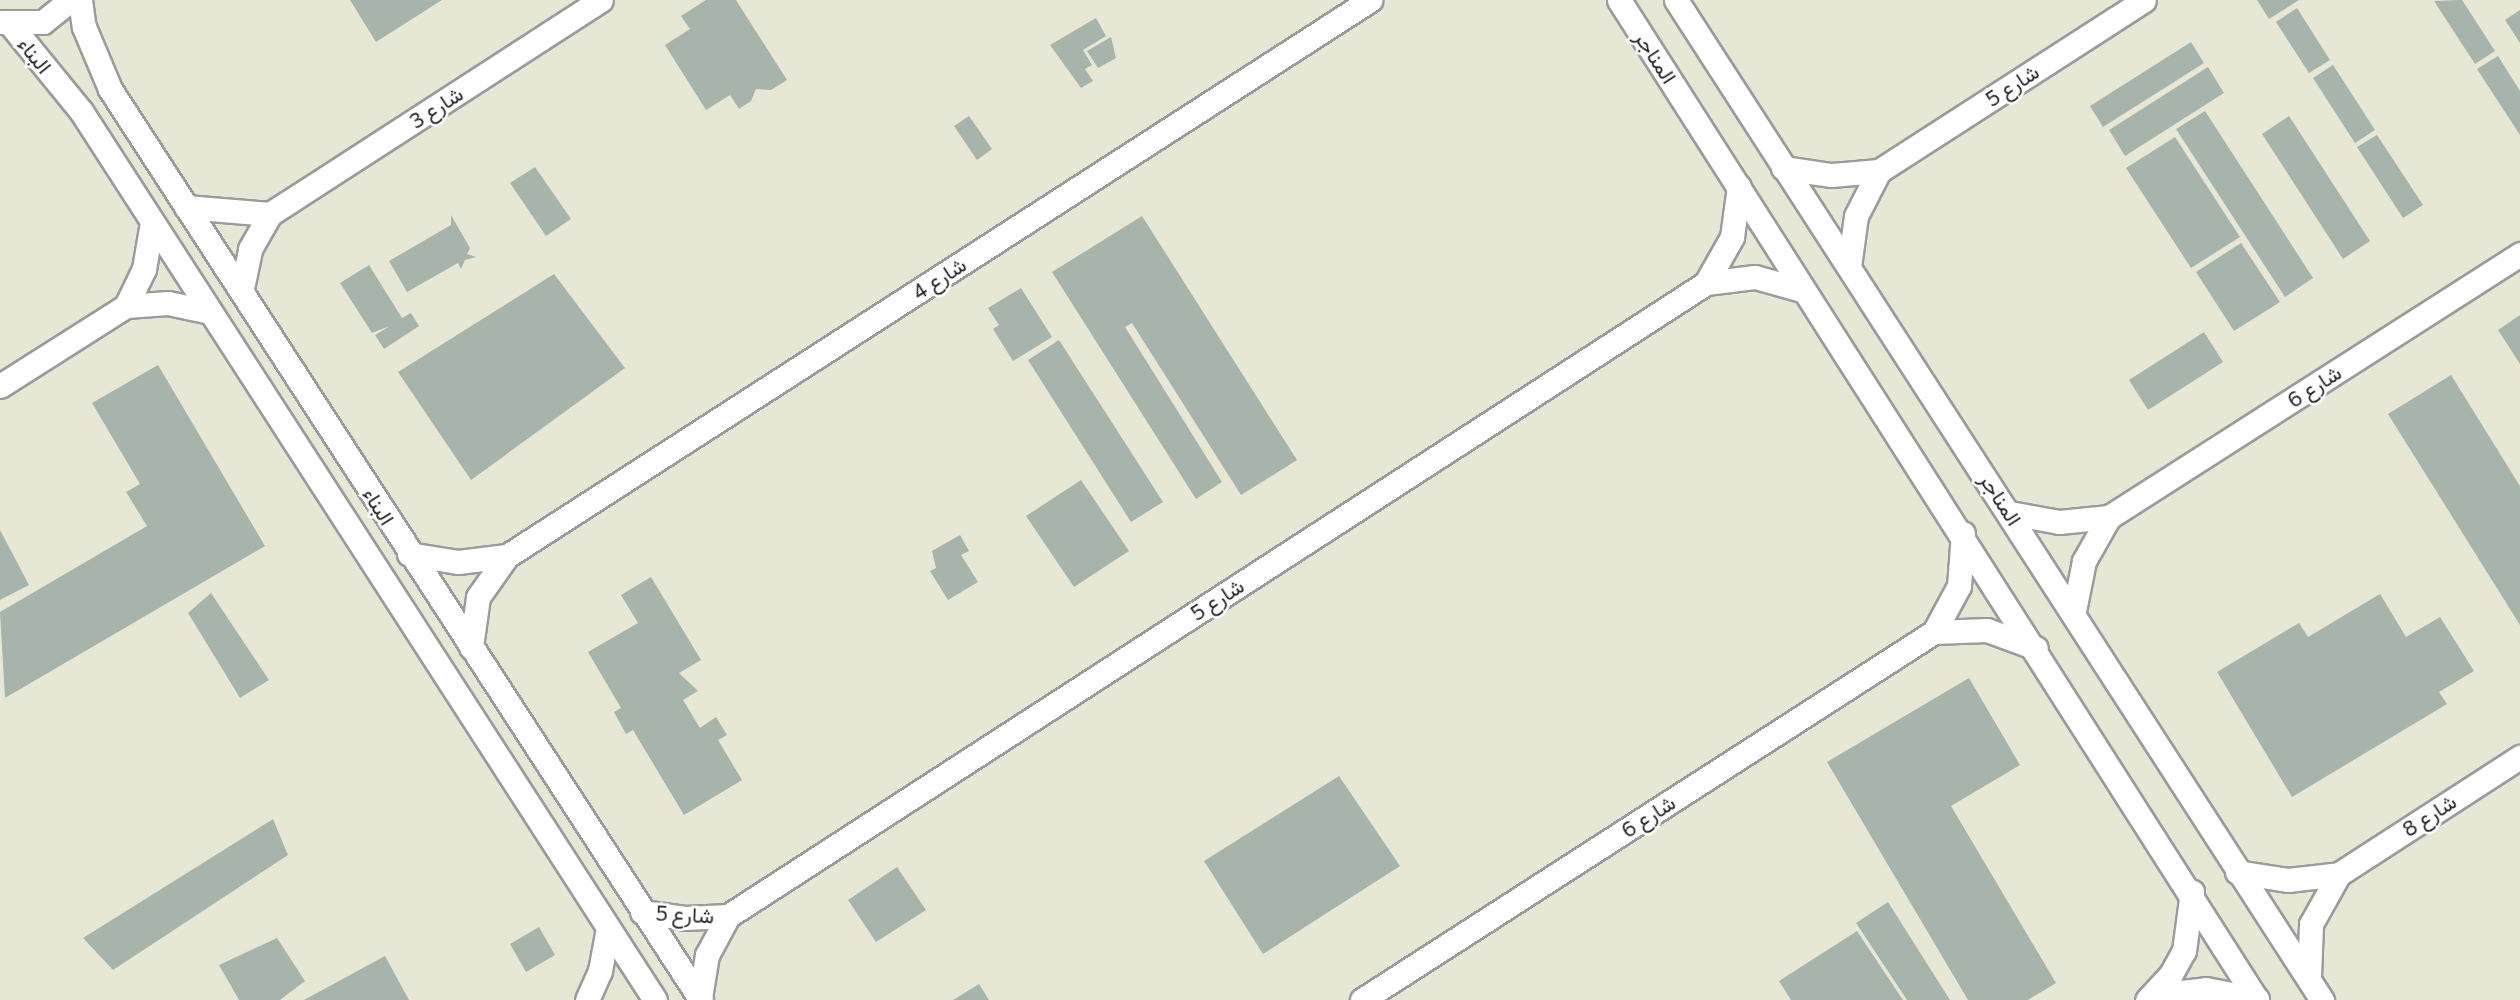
<!DOCTYPE html>
<meta charset="utf-8">
<style>
body{margin:0}
#map{position:relative;width:2520px;height:1000px;overflow:hidden;background:#e3efea;font-family:Commissioner,Vazirmatn,sans-serif}
div>[style]{position:absolute}
.industrial>*{inset:0;background:#e6e8d5}
.building>*{inset:0;background:#a6b4ab}
.roads{filter:drop-shadow(2px 0 #9b9b9b) drop-shadow(-2px 0 #9b9b9b) drop-shadow(0 2px #9b9b9b) drop-shadow(0 -2px #9b9b9b)}
.minor>*{height:23px;margin:-11.5px;padding:0 11.5px;transform-origin:11.5px;border-radius:11.5px;background:#fff}
span{translate:-50% -50%;white-space:nowrap;text-align:center;line-height:1.15;-webkit-text-stroke:5px #fff;paint-order:stroke}
.street-label{font-size:21px;color:#1e1e1e}
</style>
<div id="map">
<div class="industrial">
<div style="clip-path:polygon(0 0,2520px 0,2520px 1000px,0 1000px)"></div>
</div>
<div class="building">
<div style="clip-path:polygon(350px 0,442px 0,376px 42px)"></div>
<div style="clip-path:polygon(706px 0,736px 0,787px 80px,771px 90px,756px 89px,751px 101px,739px 109px,730px 95px,706px 110px,665px 45px,690px 29px,681px 16px)"></div>
<div style="clip-path:polygon(2257px 0,2299px 0,2269px 19px)"></div>
<div style="clip-path:polygon(2462px 0,2495px 51px,2475px 64px,2434px 1px)"></div>
<div style="clip-path:polygon(2297px 8px,2330px 60px,2309px 73px,2276px 22px)"></div>
<div style="clip-path:polygon(2520px 10px,2520px 43px,2505px 20px)"></div>
<div style="clip-path:polygon(1096px 18px,1106px 36px,1083px 50px,1092px 65px,1085px 69px,1093px 81px,1081px 88px,1050px 45px)"></div>
<div style="clip-path:polygon(1111px 37px,1116px 58px,1098px 68px,1087px 51px)"></div>
<div style="clip-path:polygon(2191px 42px,2204px 63px,2103px 127px,2090px 106px)"></div>
<div style="clip-path:polygon(2498px 56px,2520px 91px,2520px 135px,2477px 69px)"></div>
<div style="clip-path:polygon(2333px 65px,2375px 130px,2355px 143px,2313px 78px)"></div>
<div style="clip-path:polygon(2208px 67px,2224px 93px,2125px 156px,2109px 130px)"></div>
<div style="clip-path:polygon(2205px 111px,2313px 278px,2285px 297px,2176px 129px)"></div>
<div style="clip-path:polygon(969px 116px,992px 149px,977px 160px,954px 126px)"></div>
<div style="clip-path:polygon(2289px 116px,2370px 241px,2343px 259px,2262px 134px)"></div>
<div style="clip-path:polygon(2377px 135px,2423px 205px,2403px 218px,2357px 147px)"></div>
<div style="clip-path:polygon(2175px 137px,2240px 237px,2191px 268px,2126px 168px)"></div>
<div style="clip-path:polygon(535px 167px,571px 219px,546px 236px,510px 183px)"></div>
<div style="clip-path:polygon(451px 215px,470px 248px,467px 254px,476px 257px,465px 260px,461px 269px,458px 263px,407px 292px,389px 261px,451px 225px)"></div>
<div style="clip-path:polygon(1142px 216px,1297px 460px,1241px 495px,1132px 323px,1125px 327px,1222px 482px,1196px 499px,1052px 272px)"></div>
<div style="clip-path:polygon(2241px 243px,2280px 302px,2234px 331px,2196px 272px)"></div>
<div style="clip-path:polygon(369px 265px,402px 318px,411px 313px,419px 326px,384px 349px,375px 335px,390px 326px,372px 333px,340px 283px)"></div>
<div style="clip-path:polygon(554px 274px,625px 368px,471px 480px,398px 372px)"></div>
<div style="clip-path:polygon(1021px 288px,1052px 337px,1013px 361px,993px 329px,999px 325px,988px 308px)"></div>
<div style="clip-path:polygon(2520px 315px,2520px 364px,2498px 330px)"></div>
<div style="clip-path:polygon(2204px 332px,2223px 362px,2148px 410px,2129px 380px)"></div>
<div style="clip-path:polygon(1059px 340px,1163px 502px,1131px 522px,1028px 360px)"></div>
<div style="clip-path:polygon(158px 365px,265px 546px,5px 698px,0 612px,147px 526px,126px 492px,140px 484px,92px 403px)"></div>
<div style="clip-path:polygon(2451px 375px,2520px 486px,2520px 625px,2388px 414px)"></div>
<div style="clip-path:polygon(1081px 480px,1129px 551px,1074px 587px,1026px 516px)"></div>
<div style="clip-path:polygon(0 530px,29px 585px,0 600px)"></div>
<div style="clip-path:polygon(960px 535px,969px 551px,961px 555px,978px 582px,948px 600px,930px 571px,936px 568px,932px 551px)"></div>
<div style="clip-path:polygon(651px 577px,701px 660px,679px 673px,698px 691px,683px 700px,700px 728px,716px 717px,727px 735px,718px 740px,742px 780px,684px 815px,633px 730px,626px 734px,614px 712px,621px 708px,588px 652px,638px 623px,621px 595px)"></div>
<div style="clip-path:polygon(211px 593px,269px 680px,240px 698px,188px 613px)"></div>
<div style="clip-path:polygon(2380px 594px,2406px 637px,2440px 617px,2474px 671px,2439px 692px,2447px 704px,2292px 797px,2217px 672px,2299px 623px,2308px 637px)"></div>
<div style="clip-path:polygon(1969px 678px,2020px 765px,1951px 806px,2056px 983px,2028px 1000px,1968px 1000px,1827px 762px)"></div>
<div style="clip-path:polygon(1339px 776px,1400px 866px,1263px 954px,1204px 861px)"></div>
<div style="clip-path:polygon(273px 819px,288px 855px,113px 970px,83px 938px)"></div>
<div style="clip-path:polygon(897px 867px,926px 910px,876px 942px,848px 900px)"></div>
<div style="clip-path:polygon(1888px 902px,1950px 1000px,1907px 1000px,1856px 923px)"></div>
<div style="clip-path:polygon(539px 927px,555px 955px,526px 972px,510px 944px)"></div>
<div style="clip-path:polygon(1857px 931px,1903px 1000px,1791px 1000px,1779px 981px)"></div>
<div style="clip-path:polygon(277px 938px,305px 981px,280px 1000px,239px 1000px,219px 965px)"></div>
<div style="clip-path:polygon(385px 956px,409px 1000px,304px 1000px)"></div>
<div style="clip-path:polygon(979px 984px,989px 1000px,953px 1000px)"></div>
</div>
<div class="roads">
<div class="minor">
<div style="left:80px;top:0;width:27px;rotate:82deg"></div>
<div style="left:84px;top:27px;width:67px;rotate:67.2deg"></div>
<div style="left:110px;top:89px;width:1086px;rotate:57.03deg"></div>
<div style="left:1619px;top:0;width:1186px;rotate:57.46deg"></div>
<div style="left:1676px;top:0;width:1191px;rotate:57.14deg"></div>
<div style="left:2px;top:22px;width:41px"></div>
<div style="left:43px;top:22px;width:35px;rotate:-39deg"></div>
<div style="left:10px;top:24px;width:112px;rotate:50.8deg"></div>
<div style="left:81px;top:111px;width:1058px;rotate:57.15deg"></div>
<div style="left:1783px;top:168px;width:49px;rotate:8.3deg"></div>
<div style="left:1831px;top:175px;width:48px;rotate:-4.8deg"></div>
<div style="left:1879px;top:171px;width:315px;rotate:-32.8deg"></div>
<div style="left:186px;top:207px;width:84px;rotate:4.8deg"></div>
<div style="left:1849px;top:267px;width:51px;rotate:-82.2deg"></div>
<div style="left:1856px;top:216px;width:51px;rotate:-62.9deg"></div>
<div style="left:1706px;top:283px;width:53px;rotate:-60.5deg"></div>
<div style="left:1732px;top:237px;width:51px;rotate:-82.2deg"></div>
<div style="left:242px;top:288px;width:40px;rotate:-78deg"></div>
<div style="left:250px;top:249px;width:40px;rotate:-60.3deg"></div>
<div style="left:270px;top:214px;width:394px;rotate:-32.9deg"></div>
<div style="left:126px;top:306px;width:41px;rotate:-64.1deg"></div>
<div style="left:144px;top:269px;width:48px;rotate:-80.3deg"></div>
<div style="left:0;top:386px;width:149px;rotate:-32.4deg"></div>
<div style="left:126px;top:306px;width:42px;rotate:-4.1deg"></div>
<div style="left:168px;top:303px;width:43px;rotate:12.1deg"></div>
<div style="left:2010px;top:513px;width:50px;rotate:10.4deg"></div>
<div style="left:2059px;top:522px;width:50px;rotate:-5.7deg"></div>
<div style="left:2109px;top:517px;width:488px;rotate:-32.6deg"></div>
<div style="left:409px;top:554px;width:50px;rotate:9.3deg"></div>
<div style="left:458px;top:562px;width:49px;rotate:-7deg"></div>
<div style="left:2074px;top:611px;width:51px;rotate:-78.7deg"></div>
<div style="left:2084px;top:561px;width:51px;rotate:-60.4deg"></div>
<div style="left:1934px;top:632px;width:53px;rotate:-2.2deg"></div>
<div style="left:1987px;top:630px;width:52px;rotate:20.2deg"></div>
<div style="left:471px;top:647px;width:50px;rotate:-82deg"></div>
<div style="left:478px;top:597px;width:50px;rotate:-54.7deg"></div>
<div style="left:507px;top:556px;width:1027px;rotate:-32.79deg"></div>
<div style="left:2237px;top:872px;width:52px;rotate:8.9deg"></div>
<div style="left:2288px;top:880px;width:51px;rotate:-6.7deg"></div>
<div style="left:642px;top:912px;width:43px;rotate:7.9deg"></div>
<div style="left:685px;top:918px;width:43px;rotate:-2.7deg"></div>
<div style="left:2309px;top:977px;width:53px;rotate:-87.8deg"></div>
<div style="left:2311px;top:924px;width:57px;rotate:-60.8deg"></div>
<div style="left:2339px;top:874px;width:216px;rotate:-32.9deg"></div>
<div style="left:2155px;top:995px;width:51px;rotate:-6.7deg"></div>
<div style="left:2206px;top:989px;width:52px;rotate:11.1deg"></div>
<div style="left:700px;top:998px;width:44px;rotate:-80.8deg"></div>
<div style="left:707px;top:955px;width:44px;rotate:-61.7deg"></div>
<div style="left:728px;top:916px;width:1165px;rotate:-32.91deg"></div>
<div style="left:1706px;top:283px;width:49px;rotate:-7deg"></div>
<div style="left:1755px;top:277px;width:49px;rotate:15.5deg"></div>
<div style="left:587px;top:1000px;width:32px;rotate:-66deg"></div>
<div style="left:600px;top:971px;width:44px;rotate:-79.5deg"></div>
<div style="left:1362px;top:1000px;width:680px;rotate:-32.76deg"></div>
<div style="left:1934px;top:632px;width:52px;rotate:-61.5deg"></div>
<div style="left:1959px;top:586px;width:53px;rotate:-85.7deg"></div>
<div style="left:2147px;top:1000px;width:35px;rotate:-47deg"></div>
<div style="left:2171px;top:974px;width:26px;rotate:-61deg"></div>
<div style="left:2184px;top:951px;width:60px;rotate:-82.3deg"></div>
</div>
</div>
<div class="street-label">
<span style="left:35px;top:55px;rotate:51deg">البناء</span>
<span style="left:1656px;top:57px;rotate:57deg">المناجر</span>
<span style="left:2012px;top:85px;rotate:-33deg">شارع 5</span>
<span style="left:436px;top:107px;rotate:-33deg">شارع 3</span>
<span style="left:939px;top:278px;rotate:-33deg">شارع 4</span>
<span style="left:2314px;top:386px;rotate:-33deg">شارع 6</span>
<span style="left:2001px;top:499px;rotate:57deg">المناجر</span>
<span style="left:379px;top:506px;rotate:58deg">البناء</span>
<span style="left:1217px;top:599px;rotate:-33deg">شارع 5</span>
<span style="left:2429px;top:815px;rotate:-33deg">شارع 8</span>
<span style="left:1648px;top:816px;rotate:-33deg">شارع 6</span>
<span style="left:685px;top:914px;rotate:3deg">شارع 5</span>
</div>
</div>
